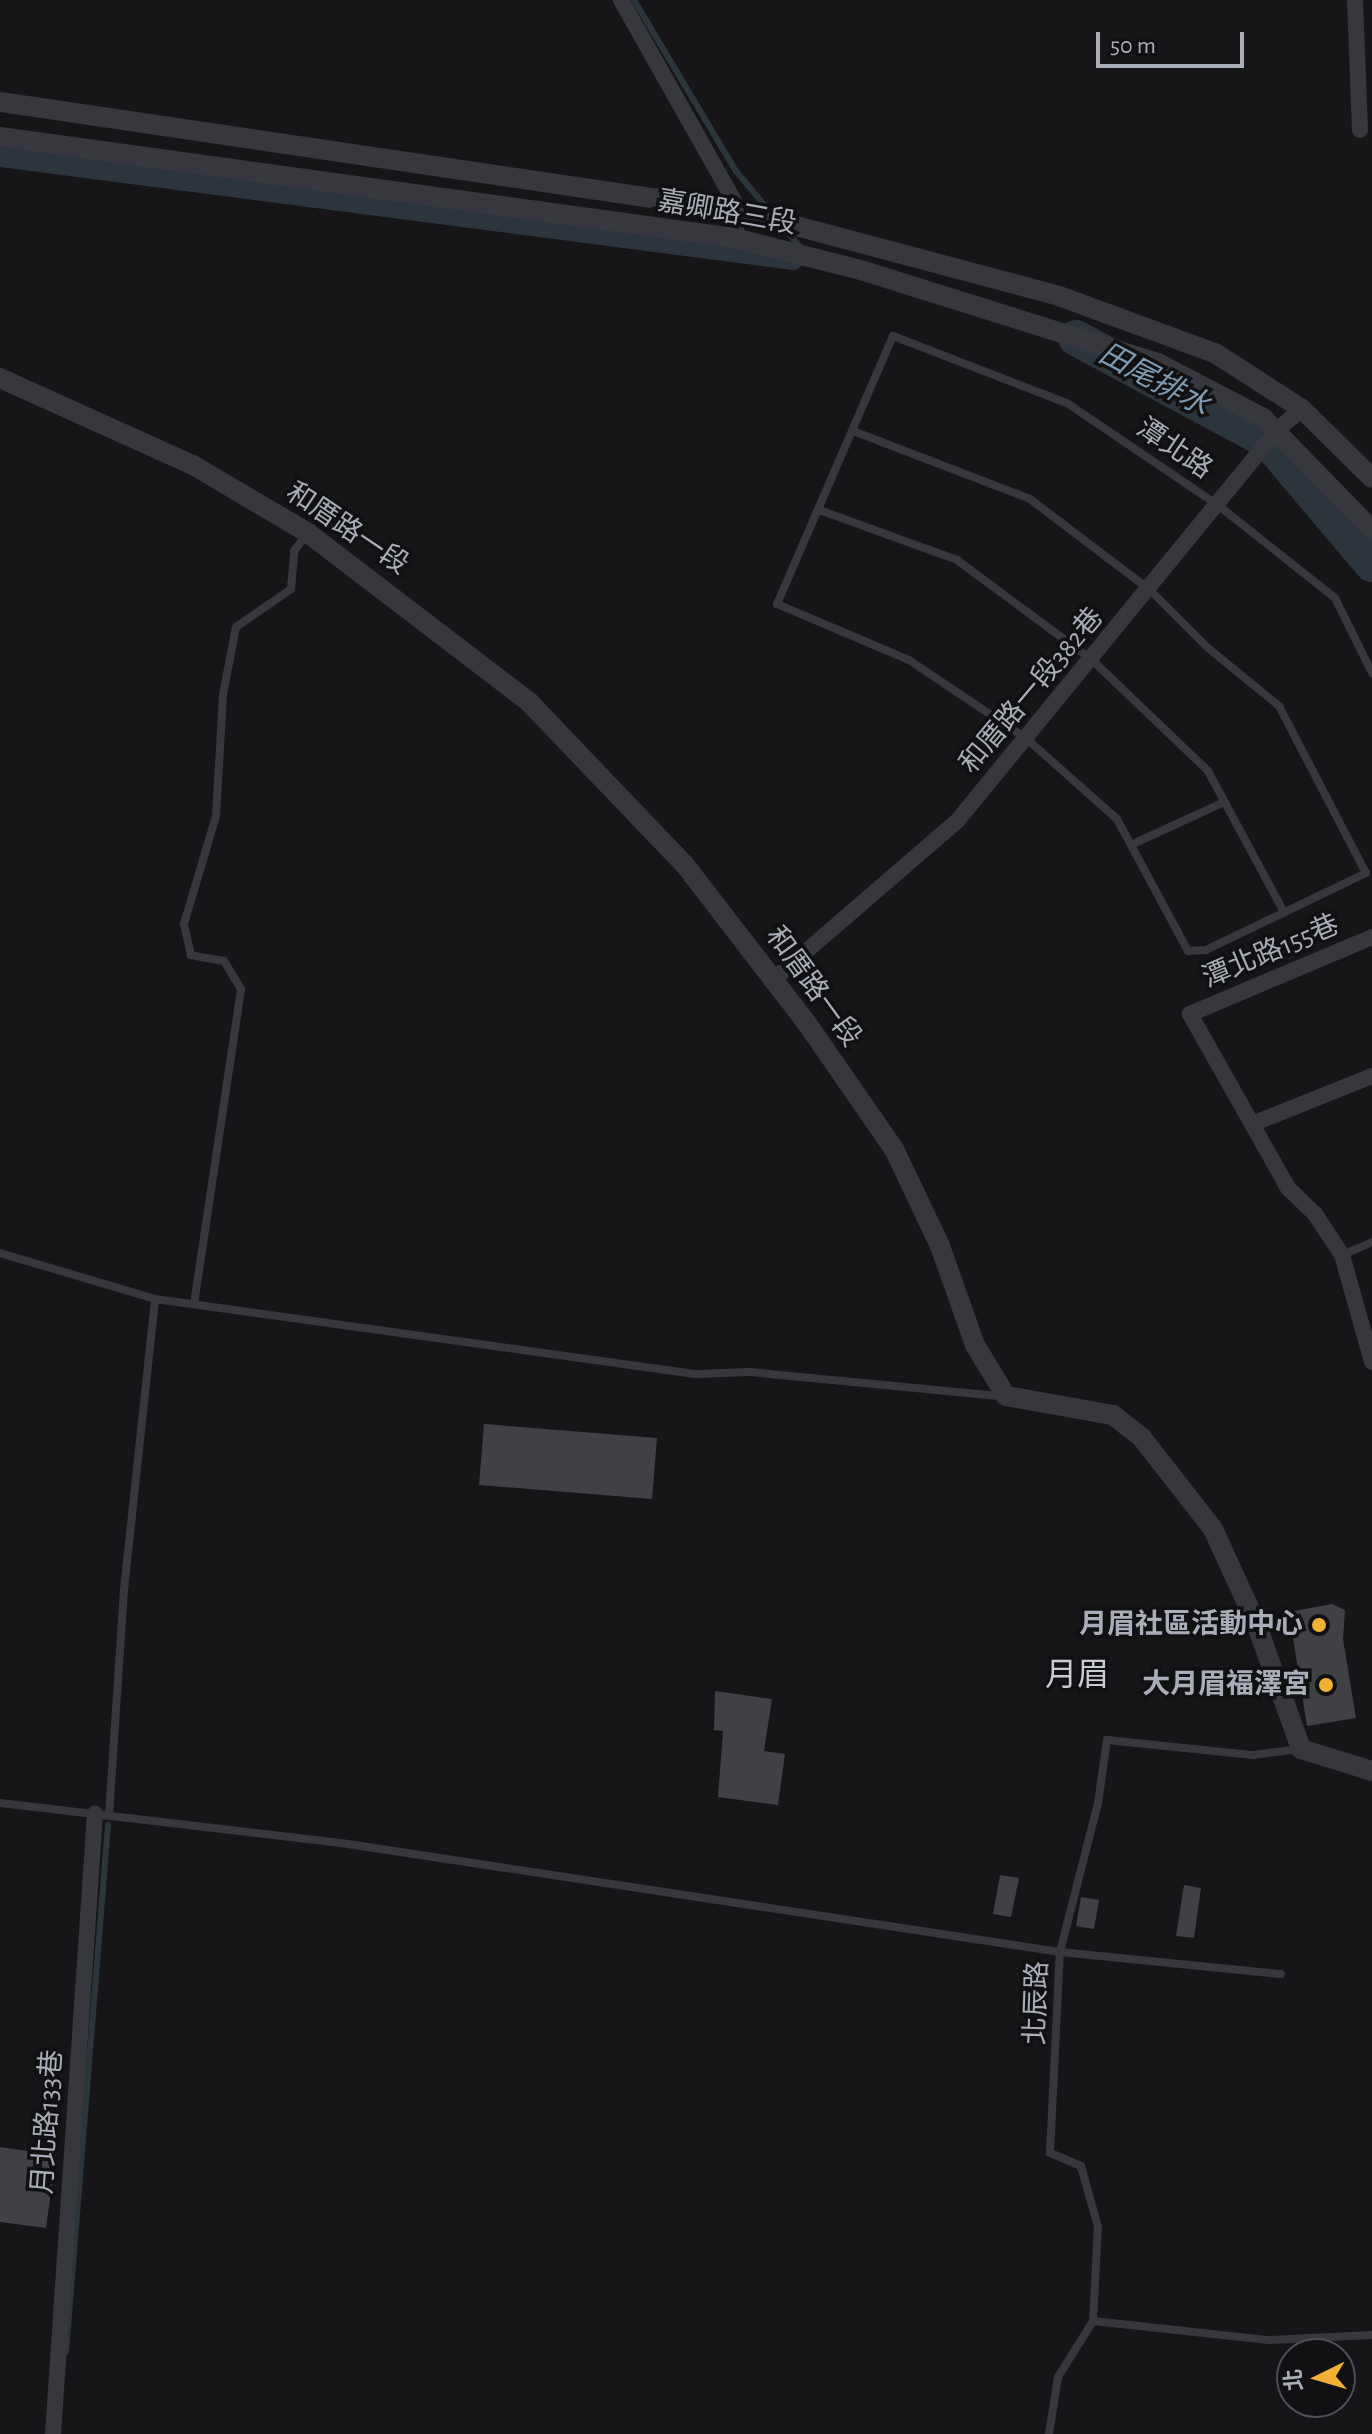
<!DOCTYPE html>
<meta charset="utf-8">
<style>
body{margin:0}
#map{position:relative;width:1372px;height:2434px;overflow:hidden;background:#161618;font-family:"Alegreya Sans","Noto Sans TC",sans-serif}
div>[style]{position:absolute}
.stream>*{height:6px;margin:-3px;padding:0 3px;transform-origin:3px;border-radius:3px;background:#2c353c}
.canal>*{height:20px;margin:-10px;padding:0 10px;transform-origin:10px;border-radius:10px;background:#2c353c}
.river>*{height:36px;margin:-18px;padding:0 18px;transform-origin:18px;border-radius:18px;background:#2c353c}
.building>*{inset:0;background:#404145}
.service>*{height:8px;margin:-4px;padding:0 4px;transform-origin:4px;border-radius:4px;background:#37383d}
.minor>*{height:16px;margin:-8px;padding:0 8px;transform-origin:8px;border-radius:8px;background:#37383d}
.tertiary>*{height:20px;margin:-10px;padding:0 10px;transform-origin:10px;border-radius:10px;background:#37383d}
.dots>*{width:22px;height:22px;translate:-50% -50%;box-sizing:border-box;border:4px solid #111113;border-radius:50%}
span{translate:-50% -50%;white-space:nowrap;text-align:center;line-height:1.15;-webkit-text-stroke:7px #111113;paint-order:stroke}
.street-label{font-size:28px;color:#a8adb8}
.poi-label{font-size:28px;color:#a8adb8;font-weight:700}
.right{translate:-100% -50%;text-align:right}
.water-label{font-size:30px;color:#7f9bb3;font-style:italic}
.quarter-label{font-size:32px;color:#c9ccd4}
.north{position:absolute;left:1276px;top:2338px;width:80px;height:80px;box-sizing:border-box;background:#111113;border:2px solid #4d4f55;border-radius:50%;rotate:265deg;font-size:22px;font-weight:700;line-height:32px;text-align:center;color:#a8adb8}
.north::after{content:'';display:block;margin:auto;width:28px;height:36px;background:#f2b134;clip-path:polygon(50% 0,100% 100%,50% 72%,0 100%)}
.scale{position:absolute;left:1096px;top:32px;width:148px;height:36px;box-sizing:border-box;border:4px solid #a8adb8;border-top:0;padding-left:10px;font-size:24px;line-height:28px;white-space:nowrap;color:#a8adb8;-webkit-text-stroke:6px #111113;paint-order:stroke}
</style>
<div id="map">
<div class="stream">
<div style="left:634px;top:0;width:199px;rotate:59.2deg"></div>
<div style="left:736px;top:171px;width:55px;rotate:50.2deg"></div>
<div style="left:786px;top:231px;width:24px;rotate:48deg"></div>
<div style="left:66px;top:2352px;width:529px;rotate:-85.44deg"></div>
</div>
<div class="canal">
<div style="left:0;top:157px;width:800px;rotate:7.4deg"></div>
</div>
<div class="river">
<div style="left:1076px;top:338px;width:218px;rotate:28.2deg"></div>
<div style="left:1268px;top:441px;width:161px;rotate:49.8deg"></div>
</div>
<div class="building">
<div style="clip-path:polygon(484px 1424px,657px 1438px,652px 1499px,479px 1485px)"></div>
<div style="clip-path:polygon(1332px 1604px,1345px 1610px,1343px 1639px,1356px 1718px,1307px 1726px,1289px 1612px)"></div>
<div style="clip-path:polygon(715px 1691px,772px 1699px,764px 1751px,785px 1754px,778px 1805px,718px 1797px,723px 1731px,714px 1730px)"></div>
<div style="clip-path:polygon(1000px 1875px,1019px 1878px,1011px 1917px,993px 1914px)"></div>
<div style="clip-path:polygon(1184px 1885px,1201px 1888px,1194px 1938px,1176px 1936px)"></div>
<div style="clip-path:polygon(1081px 1897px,1099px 1900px,1094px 1929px,1076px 1926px)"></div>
<div style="clip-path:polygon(0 2147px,56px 2155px,46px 2228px,0 2222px)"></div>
</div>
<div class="service">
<div style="left:853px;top:431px;width:190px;rotate:21deg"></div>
<div style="left:1030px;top:499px;width:151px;rotate:37.2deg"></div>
<div style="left:1150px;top:590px;width:82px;rotate:45deg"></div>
<div style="left:1208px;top:648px;width:92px;rotate:39.2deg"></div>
<div style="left:1279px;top:706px;width:188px;rotate:62.5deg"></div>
<div style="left:1366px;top:873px;width:178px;rotate:154.3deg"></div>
<div style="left:1206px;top:950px;width:18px;rotate:177deg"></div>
<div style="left:1188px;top:951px;width:150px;rotate:-118.3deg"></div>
<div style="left:1117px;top:819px;width:120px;rotate:-138.4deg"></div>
<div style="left:1027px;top:739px;width:142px;rotate:-146.2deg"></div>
<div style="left:909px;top:660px;width:143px;rotate:-157deg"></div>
<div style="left:777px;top:604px;width:292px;rotate:-66.6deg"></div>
<div style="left:893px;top:336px;width:186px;rotate:21.1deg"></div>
<div style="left:1067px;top:403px;width:184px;rotate:34.1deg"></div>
<div style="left:1219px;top:506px;width:148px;rotate:38.4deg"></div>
<div style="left:1335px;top:598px;width:84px;rotate:63.7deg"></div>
<div style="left:822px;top:511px;width:144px;rotate:19.9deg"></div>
<div style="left:957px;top:560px;width:167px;rotate:36.5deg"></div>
<div style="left:1091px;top:659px;width:162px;rotate:43.7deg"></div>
<div style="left:1208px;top:771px;width:160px;rotate:61.7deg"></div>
<div style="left:1135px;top:843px;width:98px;rotate:-24.7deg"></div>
<div style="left:0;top:1253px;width:162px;rotate:16.5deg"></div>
<div style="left:155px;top:1299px;width:545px;rotate:7.91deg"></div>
<div style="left:695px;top:1374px;width:55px;rotate:-2.1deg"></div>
<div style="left:750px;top:1372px;width:252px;rotate:5.5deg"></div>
<div style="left:1342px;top:1255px;width:33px;rotate:-23deg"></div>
<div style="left:194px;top:1304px;width:318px;rotate:-81.5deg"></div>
<div style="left:241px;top:989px;width:33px;rotate:-121deg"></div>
<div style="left:224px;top:961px;width:34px;rotate:-170deg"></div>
<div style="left:191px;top:955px;width:32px;rotate:-103deg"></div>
<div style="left:184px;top:924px;width:113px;rotate:-73.5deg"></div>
<div style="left:216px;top:816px;width:121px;rotate:-86.7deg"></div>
<div style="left:223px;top:695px;width:69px;rotate:-79.2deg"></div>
<div style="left:236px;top:627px;width:67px;rotate:-34.6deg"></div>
<div style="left:291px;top:589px;width:38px;rotate:-85deg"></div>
<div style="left:294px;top:551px;width:21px;rotate:-53deg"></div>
<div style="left:0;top:1803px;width:343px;rotate:6.7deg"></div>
<div style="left:341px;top:1843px;width:727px;rotate:8.62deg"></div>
<div style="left:1060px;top:1952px;width:222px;rotate:5.7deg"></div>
<div style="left:109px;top:1815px;width:225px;rotate:-86.2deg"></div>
<div style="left:124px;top:1590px;width:293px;rotate:-83.9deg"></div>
<div style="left:1093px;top:2321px;width:177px;rotate:6.2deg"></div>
<div style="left:1269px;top:2340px;width:103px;rotate:-2.8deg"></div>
<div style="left:1049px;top:2434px;width:58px;rotate:-81deg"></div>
<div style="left:1058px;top:2377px;width:66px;rotate:-58deg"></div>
<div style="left:1093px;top:2321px;width:94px;rotate:-87deg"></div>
<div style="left:1098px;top:2227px;width:63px;rotate:-105.6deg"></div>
<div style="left:1081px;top:2166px;width:34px;rotate:-157deg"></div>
<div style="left:1050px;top:2153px;width:201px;rotate:-87.2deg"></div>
<div style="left:1060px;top:1952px;width:154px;rotate:-75.7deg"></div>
<div style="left:1098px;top:1803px;width:64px;rotate:-81.9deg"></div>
<div style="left:1107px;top:1740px;width:147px;rotate:5.9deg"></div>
<div style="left:1253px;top:1755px;width:47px;rotate:-7.3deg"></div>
</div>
<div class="minor">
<div style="left:621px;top:0;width:242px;rotate:60.6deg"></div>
<div style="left:740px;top:211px;width:28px;rotate:103deg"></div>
<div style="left:1355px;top:0;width:130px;rotate:87.8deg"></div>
<div style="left:1372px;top:937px;width:198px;rotate:157.1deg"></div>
<div style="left:1190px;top:1014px;width:200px;rotate:60.6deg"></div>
<div style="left:1288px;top:1188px;width:37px;rotate:44deg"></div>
<div style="left:1315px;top:1214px;width:49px;rotate:56.6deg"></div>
<div style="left:1342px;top:1255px;width:111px;rotate:74.3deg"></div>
<div style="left:774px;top:979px;width:243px;rotate:-40.8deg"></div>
<div style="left:958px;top:820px;width:505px;rotate:-50.7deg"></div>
<div style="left:1278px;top:429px;width:31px;rotate:-40deg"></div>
<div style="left:1252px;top:1124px;width:129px;rotate:-21.8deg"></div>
<div style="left:53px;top:2434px;width:622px;rotate:-86.13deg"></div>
</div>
<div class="tertiary">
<div style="left:0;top:102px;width:748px;rotate:8.38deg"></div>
<div style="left:740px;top:211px;width:330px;rotate:14.9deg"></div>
<div style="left:1059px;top:296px;width:166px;rotate:20.1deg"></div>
<div style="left:1215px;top:353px;width:103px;rotate:32.8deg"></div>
<div style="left:1302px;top:409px;width:98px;rotate:44.6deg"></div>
<div style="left:0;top:137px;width:741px;rotate:7.83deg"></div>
<div style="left:734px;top:238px;width:134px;rotate:14.2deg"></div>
<div style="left:864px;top:271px;width:308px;rotate:17.4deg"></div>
<div style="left:1158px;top:363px;width:119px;rotate:27.6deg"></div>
<div style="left:1263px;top:418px;width:156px;rotate:45.8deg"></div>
<div style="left:0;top:378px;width:212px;rotate:24.3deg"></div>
<div style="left:193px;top:465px;width:134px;rotate:30.6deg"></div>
<div style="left:308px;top:533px;width:280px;rotate:37.4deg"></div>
<div style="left:530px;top:703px;width:224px;rotate:46.3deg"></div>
<div style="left:685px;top:865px;width:198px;rotate:52.4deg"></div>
<div style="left:806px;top:1022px;width:155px;rotate:55.3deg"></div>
<div style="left:894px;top:1149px;width:107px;rotate:64.6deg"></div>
<div style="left:940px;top:1246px;width:105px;rotate:70.5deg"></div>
<div style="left:975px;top:1345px;width:60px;rotate:58.7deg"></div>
<div style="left:1006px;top:1396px;width:109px;rotate:10.1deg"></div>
<div style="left:1113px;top:1415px;width:37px;rotate:38deg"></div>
<div style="left:1142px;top:1438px;width:115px;rotate:52deg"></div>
<div style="left:1213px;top:1529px;width:103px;rotate:65.4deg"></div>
<div style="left:1256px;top:1623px;width:134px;rotate:70.3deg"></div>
<div style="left:1301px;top:1749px;width:74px;rotate:17.2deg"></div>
</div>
<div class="dots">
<div style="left:1319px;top:1625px;background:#f2b134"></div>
<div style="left:1326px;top:1685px;background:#f2b134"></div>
</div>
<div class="street-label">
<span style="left:727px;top:213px;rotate:10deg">嘉卿路三段</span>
<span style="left:1174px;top:449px;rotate:34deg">潭北路</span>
<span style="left:347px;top:529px;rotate:34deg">和厝路一段</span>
<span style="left:1032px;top:691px;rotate:-50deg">和厝路一段382巷</span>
<span style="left:1271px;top:952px;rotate:-23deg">潭北路155巷</span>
<span style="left:813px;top:987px;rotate:54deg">和厝路一段</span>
<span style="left:1037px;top:2003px;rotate:-88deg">北辰路</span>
<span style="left:48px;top:2122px;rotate:-86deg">月北路133巷</span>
</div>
<div class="poi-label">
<span class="right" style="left:1303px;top:1625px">月眉社區活動中心</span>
<span class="right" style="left:1310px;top:1685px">大月眉福澤宮</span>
</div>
<div class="water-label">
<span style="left:1154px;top:380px;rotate:28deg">田尾排水</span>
</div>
<div class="quarter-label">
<span style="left:1077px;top:1675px">月眉</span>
</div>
<div class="north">北</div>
<div class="scale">50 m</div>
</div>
